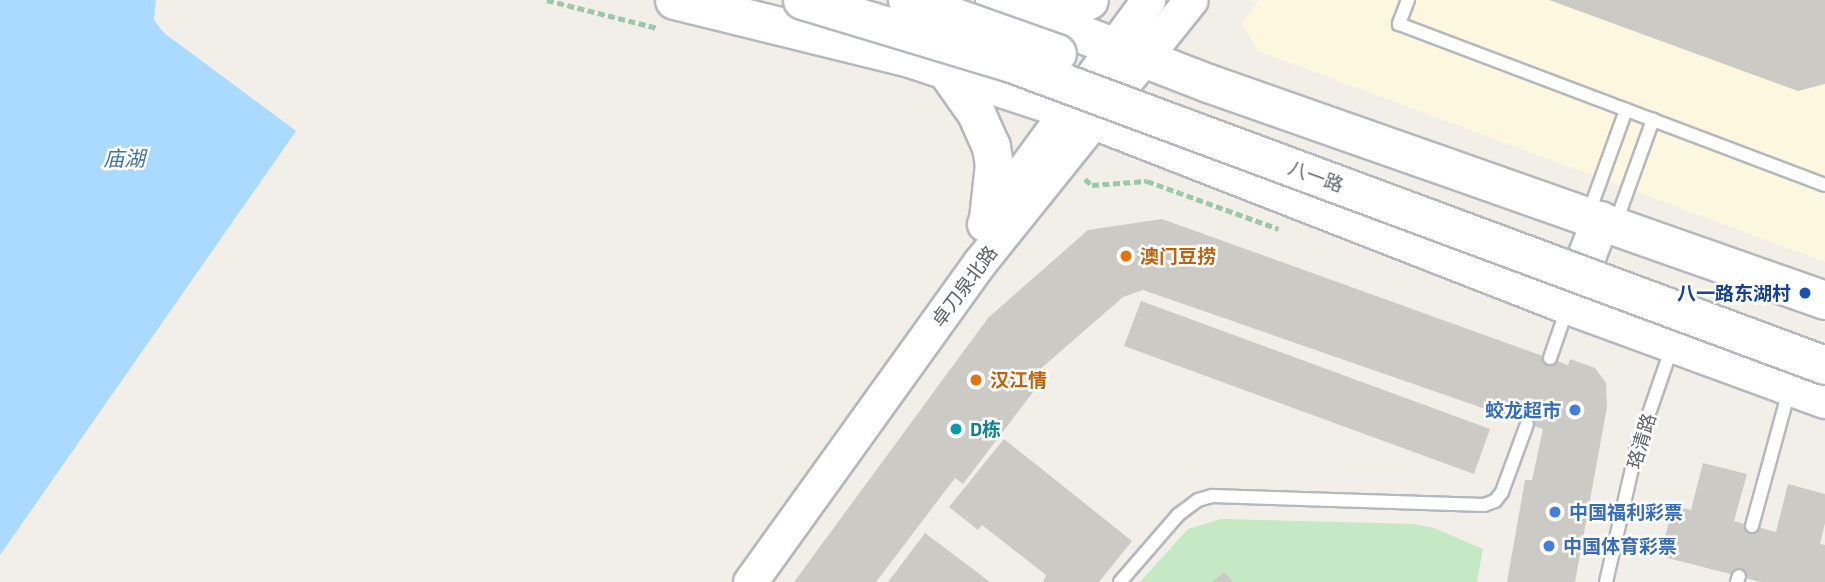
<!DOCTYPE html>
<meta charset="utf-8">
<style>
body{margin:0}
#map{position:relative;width:1825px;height:582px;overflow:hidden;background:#f1efe8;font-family:"Titillium Web","Noto Sans SC",sans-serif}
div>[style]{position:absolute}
.commercial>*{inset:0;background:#fef7e0}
.green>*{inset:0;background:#c5e8c5}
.water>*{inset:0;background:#aadaff}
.building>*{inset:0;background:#cccac5}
.path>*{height:4.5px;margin-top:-2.25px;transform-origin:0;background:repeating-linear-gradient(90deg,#9cc7a9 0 7px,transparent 0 10.5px)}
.roads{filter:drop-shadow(2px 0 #b5b8bc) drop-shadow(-2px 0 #b5b8bc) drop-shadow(0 2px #b5b8bc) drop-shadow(0 -2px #b5b8bc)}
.service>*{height:12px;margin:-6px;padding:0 6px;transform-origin:6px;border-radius:6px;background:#fff}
.tertiary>*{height:33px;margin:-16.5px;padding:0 16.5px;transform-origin:16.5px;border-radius:16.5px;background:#fff}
.secondary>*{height:37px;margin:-18.5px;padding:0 18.5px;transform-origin:18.5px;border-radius:18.5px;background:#fff}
.bridges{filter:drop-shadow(2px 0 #b6babf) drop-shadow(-2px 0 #b6babf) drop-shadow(0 2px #b6babf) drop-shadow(0 -2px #b6babf)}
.secondary-bridge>*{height:37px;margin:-18.5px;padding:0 18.5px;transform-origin:18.5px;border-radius:18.5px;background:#fff}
.dots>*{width:19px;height:19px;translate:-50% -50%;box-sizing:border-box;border:4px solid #fff;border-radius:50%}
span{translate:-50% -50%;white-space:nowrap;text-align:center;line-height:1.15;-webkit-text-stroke:5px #fff;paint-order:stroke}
.street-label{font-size:19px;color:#5f6368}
.food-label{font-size:19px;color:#c56008;font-weight:700}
.left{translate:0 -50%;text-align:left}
.transit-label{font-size:19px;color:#164399;font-weight:700}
.right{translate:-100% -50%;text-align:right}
.shop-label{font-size:19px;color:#366cbe;font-weight:700}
.culture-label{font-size:19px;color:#0d838f;font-weight:700}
.water-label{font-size:21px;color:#4174aa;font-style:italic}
</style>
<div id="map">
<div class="commercial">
<div style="clip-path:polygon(1259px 0,1825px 0,1825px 262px,1258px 51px,1242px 23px)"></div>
</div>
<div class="green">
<div style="clip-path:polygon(1221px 519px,1414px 524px,1434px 528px,1483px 549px,1477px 582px,1140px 582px,1188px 529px)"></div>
</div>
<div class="water">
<div style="clip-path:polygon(0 0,156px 0,154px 20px,164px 33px,296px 131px,0 555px)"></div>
</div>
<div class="building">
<div style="clip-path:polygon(1549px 0,1825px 0,1825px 84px,1798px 91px)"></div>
<div style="clip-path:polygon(1162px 219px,1568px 365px,1570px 359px,1595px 368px,1606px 383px,1607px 407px,1575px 582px,1507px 582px,1525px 480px,1532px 480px,1543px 429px,1143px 290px,1123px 297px,1037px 372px,1043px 379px,963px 484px,955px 478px,876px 582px,794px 582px,988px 318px,1088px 230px)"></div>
<div style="clip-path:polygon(1141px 301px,1490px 429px,1474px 474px,1124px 346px)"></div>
<div style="clip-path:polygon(1004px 439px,1132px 541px,1099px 582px,1043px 582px,1046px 575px,982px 525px,978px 530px,949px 507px)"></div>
<div style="clip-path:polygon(1703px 463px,1747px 474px,1734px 521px,1776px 532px,1788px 484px,1825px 494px,1825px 523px,1820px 544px,1825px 545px,1825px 582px,1761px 582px,1660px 556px,1673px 506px,1691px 510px)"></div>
<div style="clip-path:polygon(925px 533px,990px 582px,888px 582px)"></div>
<div style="clip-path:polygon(1224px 572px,1233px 582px,1212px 582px)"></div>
</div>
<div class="path">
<div style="left:547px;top:0;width:114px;rotate:14.2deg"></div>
<div style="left:1085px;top:179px;width:9px;rotate:41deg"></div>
<div style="left:1092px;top:185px;width:55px;rotate:-4.2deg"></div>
<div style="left:1147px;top:181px;width:140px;rotate:20deg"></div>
</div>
<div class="roads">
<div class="service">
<div style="left:1408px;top:0;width:26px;rotate:111deg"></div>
<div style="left:1399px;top:24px;width:455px;rotate:20.7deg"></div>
<div style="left:1588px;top:215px;width:112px;rotate:-70.1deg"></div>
<div style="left:1616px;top:222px;width:109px;rotate:-70.1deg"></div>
<div style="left:1550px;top:358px;width:52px;rotate:-70.9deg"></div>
<div style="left:1752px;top:526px;width:140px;rotate:-74.7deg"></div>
<div style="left:1120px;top:582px;width:89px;rotate:-49.1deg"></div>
<div style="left:1178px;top:515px;width:25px;rotate:-37deg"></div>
<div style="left:1198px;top:500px;width:15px;rotate:-16deg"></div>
<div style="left:1212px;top:496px;width:272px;rotate:1.9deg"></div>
<div style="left:1484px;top:505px;width:12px;rotate:-20deg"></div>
<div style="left:1495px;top:501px;width:11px;rotate:-52deg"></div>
<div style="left:1502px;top:492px;width:72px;rotate:-69.8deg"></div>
<div style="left:1606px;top:582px;width:134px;rotate:-77.1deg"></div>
<div style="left:1636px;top:451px;width:110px;rotate:-70.9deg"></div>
<div style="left:1737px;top:582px;width:6px;rotate:-72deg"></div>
</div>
<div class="tertiary">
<div style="left:984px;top:224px;width:278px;rotate:-53.8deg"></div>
<div style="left:750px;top:582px;width:394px;rotate:-54.3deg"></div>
<div style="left:980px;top:262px;width:336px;rotate:-51.2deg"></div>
</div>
<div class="secondary">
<div style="left:674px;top:0;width:239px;rotate:13.8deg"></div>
<div style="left:906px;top:57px;width:170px;rotate:18.1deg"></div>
<div style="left:1068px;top:110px;width:537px;rotate:21.31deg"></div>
<div style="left:1568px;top:305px;width:274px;rotate:20.1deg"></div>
<div style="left:994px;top:0;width:230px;rotate:21.2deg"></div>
<div style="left:1208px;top:83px;width:654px;rotate:19.38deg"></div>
<div style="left:1020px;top:4px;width:41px"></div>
<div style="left:1061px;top:4px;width:28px;rotate:-8deg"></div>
<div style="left:945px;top:69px;width:54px;rotate:54.8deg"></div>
<div style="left:976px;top:113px;width:36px;rotate:66deg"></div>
<div style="left:991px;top:146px;width:18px;rotate:81deg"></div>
<div style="left:994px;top:164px;width:54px;rotate:96.3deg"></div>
<div style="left:1568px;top:304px;width:90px;rotate:-69.1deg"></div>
</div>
</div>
<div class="bridges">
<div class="secondary-bridge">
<div style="left:802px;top:0;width:218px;rotate:16.8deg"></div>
<div style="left:1011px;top:63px;width:868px;rotate:20.36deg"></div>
<div style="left:907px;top:0;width:159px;rotate:19.5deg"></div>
</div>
</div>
<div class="dots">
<div style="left:1126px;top:256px;background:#e8710a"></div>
<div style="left:1805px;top:293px;background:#1a4fb4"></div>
<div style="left:976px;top:380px;background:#e8710a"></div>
<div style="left:1575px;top:410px;background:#3f7fe0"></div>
<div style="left:956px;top:429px;background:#0f9aa8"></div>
<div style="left:1555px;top:512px;background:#3f7fe0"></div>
<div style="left:1549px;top:546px;background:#3f7fe0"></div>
</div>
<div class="street-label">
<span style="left:1316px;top:176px;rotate:20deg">八一路</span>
<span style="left:964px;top:286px;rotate:-53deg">卓刀泉北路</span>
<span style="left:1641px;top:441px;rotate:-73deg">珞清路</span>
</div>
<div class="food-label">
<span class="left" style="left:1140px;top:256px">澳门豆捞</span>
<span class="left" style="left:990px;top:380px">汉江情</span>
</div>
<div class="transit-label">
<span class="right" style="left:1791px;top:293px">八一路东湖村</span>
</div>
<div class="shop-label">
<span class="right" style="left:1561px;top:410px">蛟龙超市</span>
<span class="left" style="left:1569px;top:512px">中国福利彩票</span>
<span class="left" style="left:1563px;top:546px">中国体育彩票</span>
</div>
<div class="culture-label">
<span class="left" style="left:970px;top:429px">D栋</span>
</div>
<div class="water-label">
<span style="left:124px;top:158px">庙湖</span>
</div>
</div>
